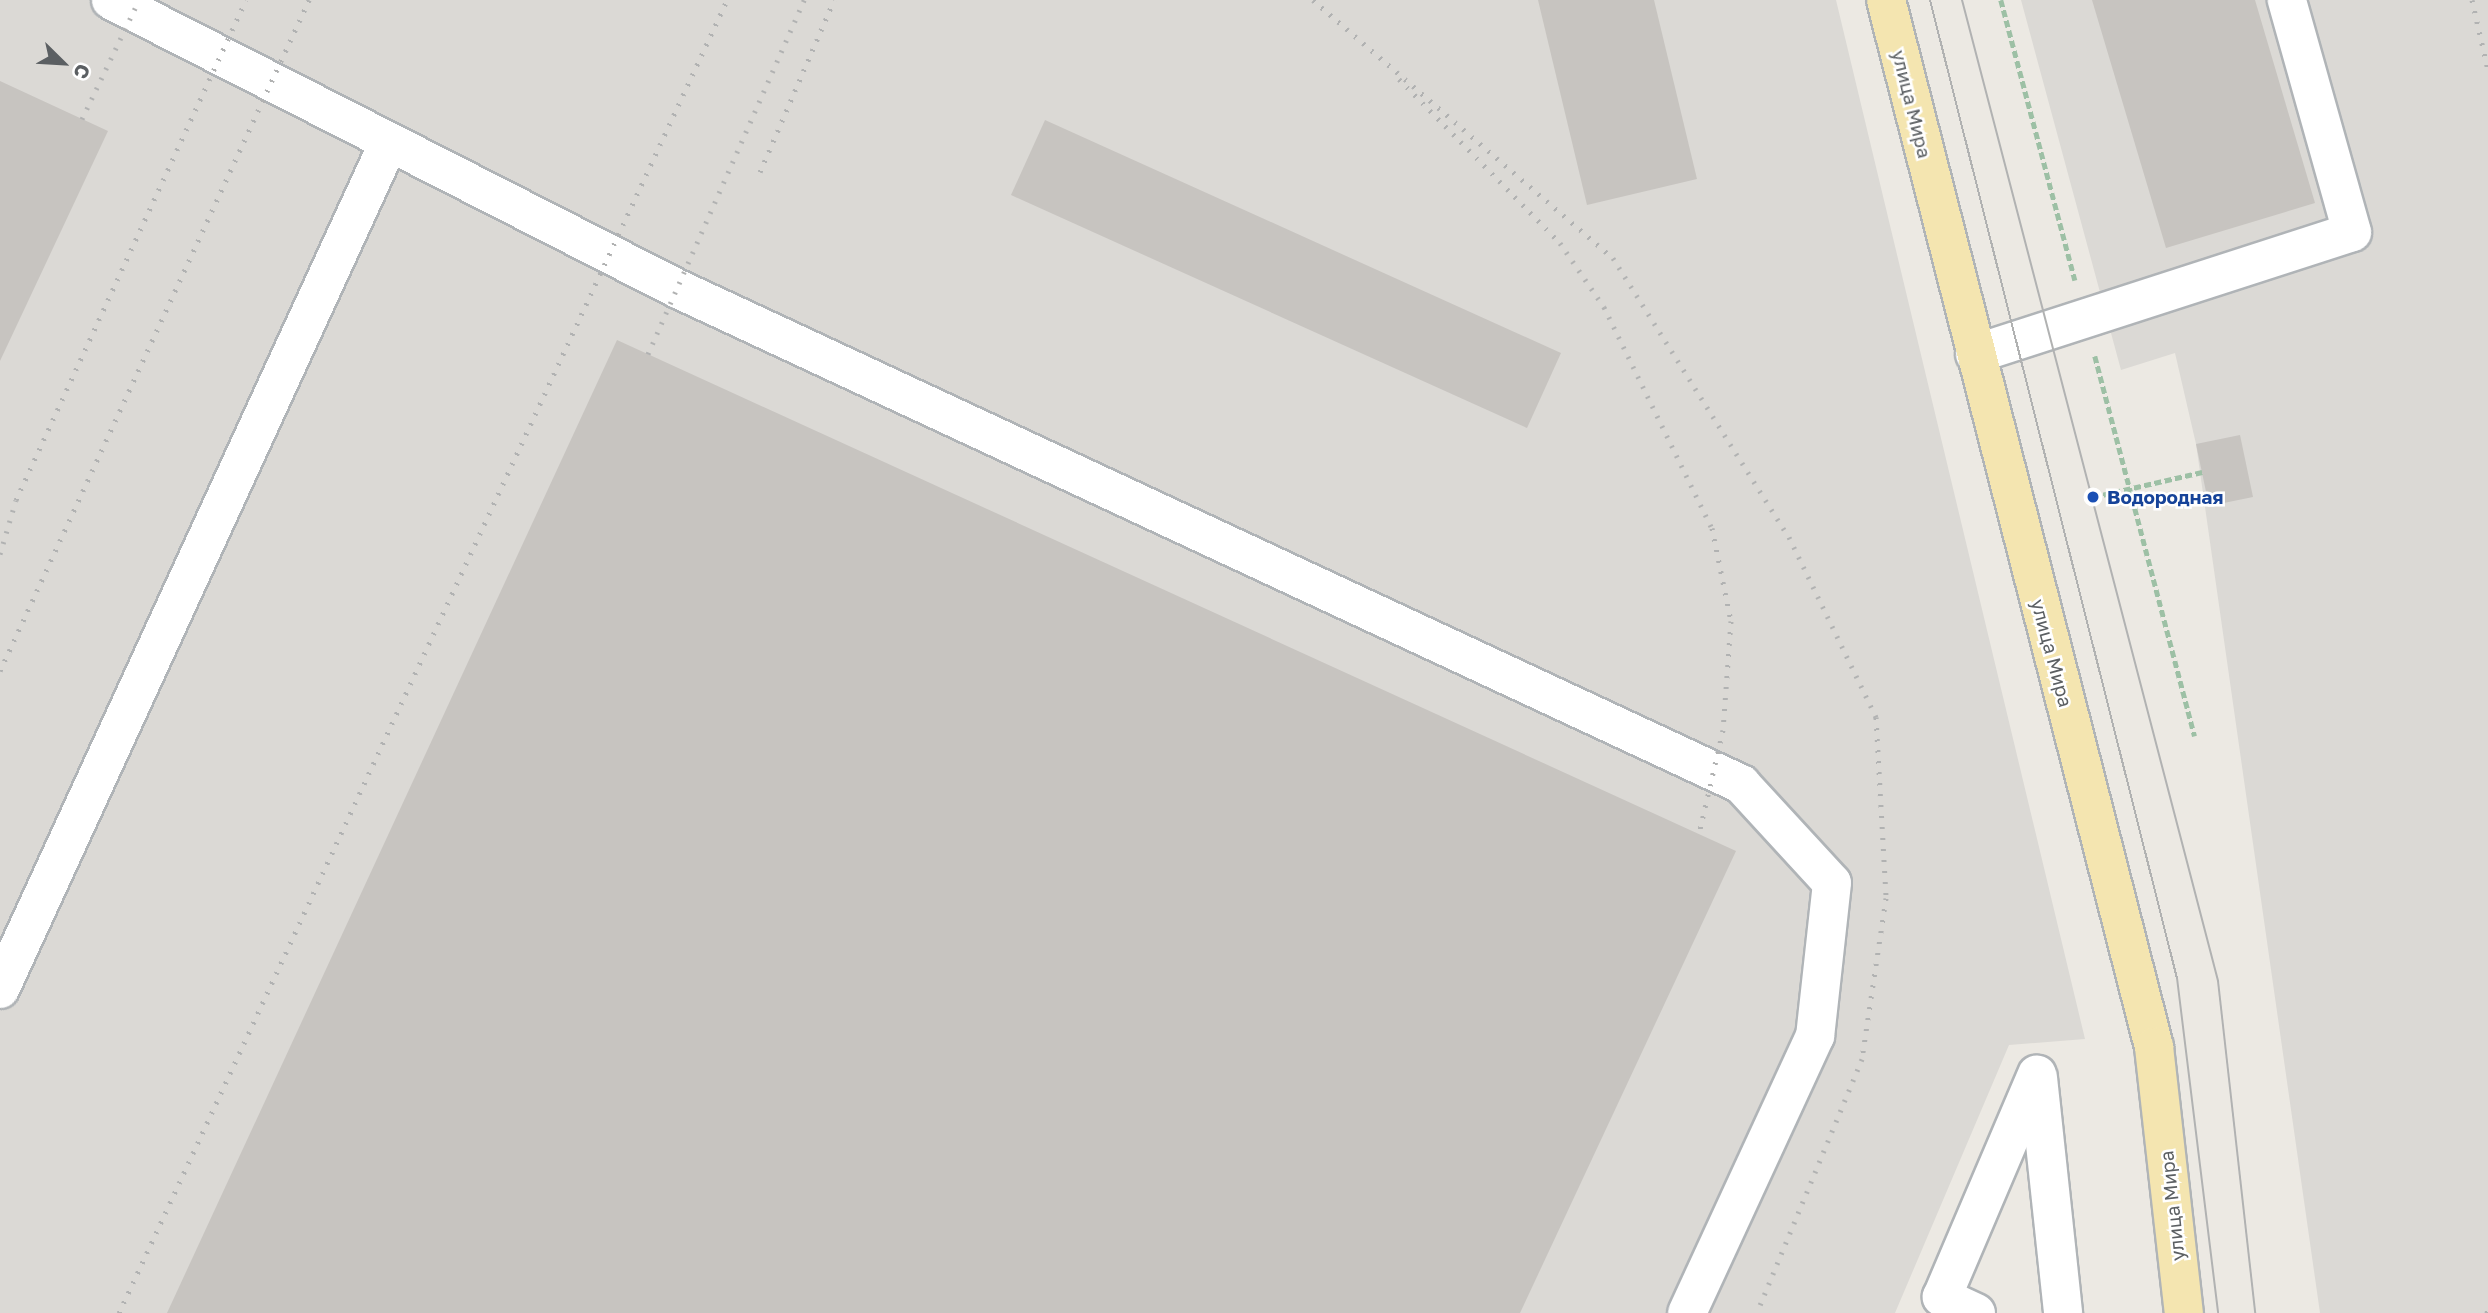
<!DOCTYPE html>
<meta charset="utf-8">
<style>
body{margin:0}
#map{position:relative;width:2488px;height:1313px;overflow:hidden;background:#ece9e3;font-family:"Golos Text",sans-serif}
div>[style]{position:absolute}
.industrial>*{inset:0;background:#dbd9d5}
.building>*{inset:0;background:#c7c4c0}
.path>*{height:4.5px;margin-top:-2.25px;transform-origin:0;background:repeating-linear-gradient(90deg,#9dc0a5 0 7px,transparent 0 10.5px)}
.roads{filter:drop-shadow(2px 0 #b0b4b7) drop-shadow(-2px 0 #b0b4b7) drop-shadow(0 2px #b0b4b7) drop-shadow(0 -2px #b0b4b7)}
.minor>*{height:38px;margin:-19px;padding:0 19px;transform-origin:19px;border-radius:19px;background:#fff}
.major>*{height:38px;margin:-19px;padding:0 19px;transform-origin:19px;border-radius:19px;background:#f4e5b0}
.tram>*{height:2px;margin:-1px;padding:0 1px;transform-origin:1px;border-radius:1px;background:#b1b2b2}
.rail>*{height:5px;margin-top:-2.5px;transform-origin:0;background:repeating-linear-gradient(90deg,#b1b2b2 0 2px,transparent 0 11px)}
.dots>*{width:19px;height:19px;translate:-50% -50%;box-sizing:border-box;border:4px solid #fff;border-radius:50%}
span{translate:-50% -50%;white-space:nowrap;text-align:center;line-height:1.15;-webkit-text-stroke:5px #fff;paint-order:stroke}
.street-label{font-size:19px;color:#5b5f62}
.transit-label{font-size:19px;color:#164399;font-weight:700}
.left{translate:0 -50%;text-align:left}
.north{position:absolute;left:28px;top:28px;width:70px;height:70px;-webkit-text-stroke:5px #fff;paint-order:stroke;rotate:114deg;font-size:19px;font-weight:700;line-height:28px;text-align:center;color:#5b5f62}
.north::after{content:'';display:block;margin:auto;width:24px;height:32px;background:#5b5f62;clip-path:polygon(50% 0,100% 100%,50% 72%,0 100%)}
</style>
<div id="map">
<div class="industrial">
<div style="clip-path:polygon(0 0,1836px 0,2085px 1039px,2009px 1045px,1895px 1313px,0 1313px)"></div>
<div style="clip-path:polygon(2021px 0,2488px 0,2488px 1313px,2320px 1313px,2196px 444px,2175px 353px,2121px 370px)"></div>
</div>
<div class="building">
<div style="clip-path:polygon(1538px 0,1654px 0,1697px 179px,1587px 205px)"></div>
<div style="clip-path:polygon(2092px 0,2255px 0,2315px 203px,2166px 248px)"></div>
<div style="clip-path:polygon(0 81px,108px 131px,0 361px)"></div>
<div style="clip-path:polygon(1045px 120px,1561px 353px,1527px 428px,1011px 195px)"></div>
<div style="clip-path:polygon(617px 340px,1736px 851px,1520px 1313px,167px 1313px)"></div>
<div style="clip-path:polygon(2240px 435px,2253px 497px,2209px 506px,2196px 444px)"></div>
</div>
<div class="path">
<div style="left:2001px;top:0;width:290px;rotate:75.2deg"></div>
<div style="left:2095px;top:356px;width:393px;rotate:75.3deg"></div>
<div style="left:2093px;top:497px;width:112px;rotate:-12.9deg"></div>
</div>
<div class="roads">
<div class="minor">
<div style="left:111px;top:0;width:636px;rotate:27.01deg"></div>
<div style="left:678px;top:289px;width:1173px;rotate:24.97deg"></div>
<div style="left:1741px;top:784px;width:134px;rotate:47.4deg"></div>
<div style="left:1832px;top:883px;width:154px;rotate:96.3deg"></div>
<div style="left:1815px;top:1036px;width:305px;rotate:114.8deg"></div>
<div style="left:1975px;top:354px;width:396px;rotate:-17.9deg"></div>
<div style="left:2352px;top:232px;width:241px;rotate:-105.7deg"></div>
<div style="left:0;top:989px;width:932px;rotate:-65.33deg"></div>
<div style="left:2038px;top:1078px;width:236px;rotate:83.9deg"></div>
<div style="left:1976px;top:1313px;width:38px;rotate:-155deg"></div>
<div style="left:1942px;top:1297px;width:242px;rotate:-66.9deg"></div>
</div>
<div class="major">
<div style="left:1886px;top:0;width:1081px;rotate:75.64deg"></div>
<div style="left:2154px;top:1047px;width:268px;rotate:83.6deg"></div>
</div>
</div>
<div class="tram">
<div style="left:1930px;top:0;width:1009px;rotate:75.83deg"></div>
<div style="left:2177px;top:978px;width:337px;rotate:83deg"></div>
<div style="left:1962px;top:0;width:1014px;rotate:75.37deg"></div>
<div style="left:2218px;top:981px;width:334px;rotate:83.6deg"></div>
</div>
<div class="rail">
<div style="left:1313px;top:0;width:396px;rotate:40.7deg"></div>
<div style="left:1613px;top:258px;width:330px;rotate:57.8deg"></div>
<div style="left:1789px;top:537px;width:200px;rotate:64.2deg"></div>
<div style="left:1876px;top:717px;width:181px;rotate:86.8deg"></div>
<div style="left:1886px;top:898px;width:163px;rotate:98.5deg"></div>
<div style="left:1862px;top:1059px;width:275px;rotate:112.5deg"></div>
<div style="left:2472px;top:0;width:72px;rotate:77.1deg"></div>
<div style="left:1399px;top:79px;width:230px;rotate:45.5deg"></div>
<div style="left:1560px;top:243px;width:78px;rotate:55.5deg"></div>
<div style="left:1604px;top:307px;width:246px;rotate:64deg"></div>
<div style="left:1712px;top:528px;width:95px;rotate:78.5deg"></div>
<div style="left:1731px;top:621px;width:109px;rotate:94.2deg"></div>
<div style="left:1723px;top:730px;width:107px;rotate:103deg"></div>
<div style="left:82px;top:119px;width:132px;rotate:-64.4deg"></div>
<div style="left:760px;top:172px;width:187px;rotate:-66.7deg"></div>
<div style="left:648px;top:354px;width:387px;rotate:-66.2deg"></div>
<div style="left:0;top:554px;width:56px;rotate:-73.5deg"></div>
<div style="left:16px;top:500px;width:550px;rotate:-65.3deg"></div>
<div style="left:0;top:671px;width:739px;rotate:-65.27deg"></div>
<div style="left:119px;top:1313px;width:1447px;rotate:-65.15deg"></div>
<div style="left:2487px;top:1313px;width:5px;rotate:-79deg"></div>
</div>
<div class="dots">
<div style="left:2093px;top:497px;background:#1a4fb4"></div>
</div>
<div class="street-label">
<span style="left:1912px;top:104px;rotate:76deg">улица Мира</span>
<span style="left:2052px;top:653px;rotate:75deg">улица Мира</span>
<span style="left:2172px;top:1206px;rotate:-96deg">улица Мира</span>
</div>
<div class="transit-label">
<span class="left" style="left:2107px;top:497px">Водородная</span>
</div>
<div class="north">С</div>
</div>
